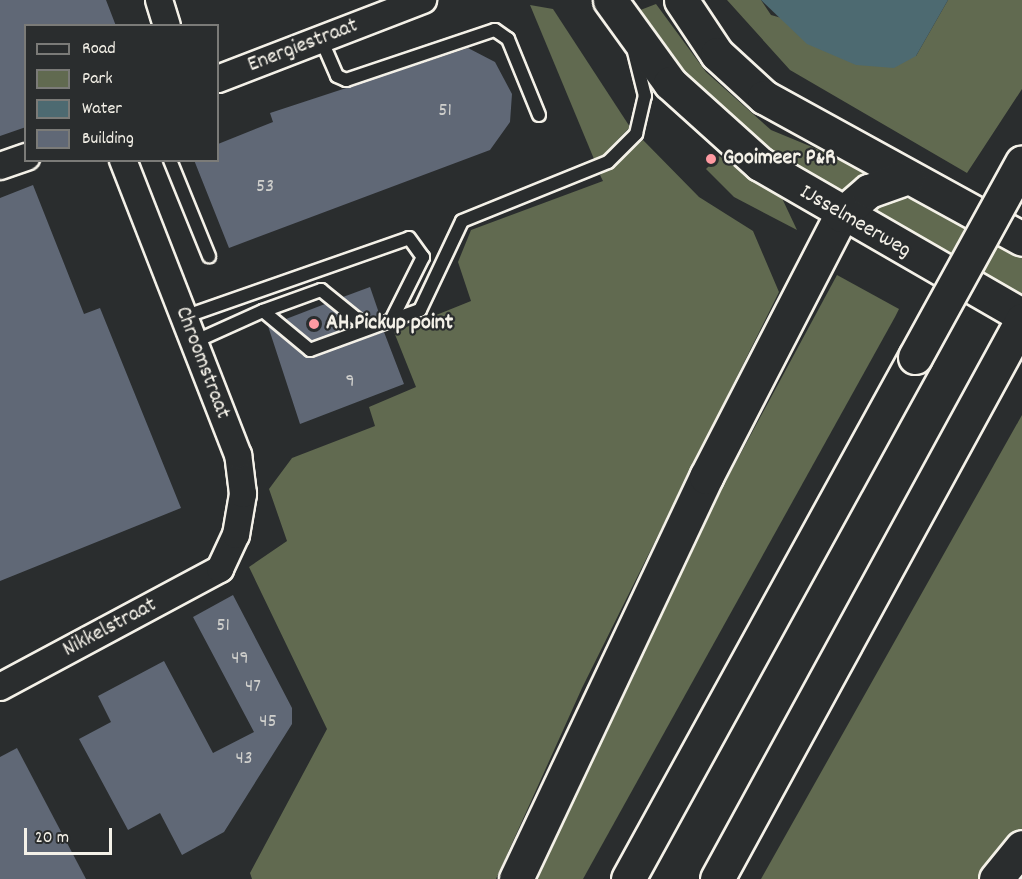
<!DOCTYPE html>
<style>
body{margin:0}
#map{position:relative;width:1022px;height:879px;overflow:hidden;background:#2a2d2e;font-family:Dekko,sans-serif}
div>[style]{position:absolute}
.green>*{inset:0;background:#616a50}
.water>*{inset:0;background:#4d6a71}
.building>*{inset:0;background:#606876}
.roads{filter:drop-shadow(2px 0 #f4f1e8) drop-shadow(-2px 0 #f4f1e8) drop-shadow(0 2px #f4f1e8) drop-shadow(0 -2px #f4f1e8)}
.service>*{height:12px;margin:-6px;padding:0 6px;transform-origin:6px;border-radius:6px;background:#2a2d2e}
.minor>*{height:26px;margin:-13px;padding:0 13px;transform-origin:13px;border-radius:13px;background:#2a2d2e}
.secondary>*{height:33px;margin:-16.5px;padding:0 16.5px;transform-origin:16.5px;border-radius:16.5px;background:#2a2d2e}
.motorway>*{height:33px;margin:-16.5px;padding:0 16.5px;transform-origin:16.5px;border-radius:16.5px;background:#2a2d2e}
.bridges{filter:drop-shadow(2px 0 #f4f1e8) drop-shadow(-2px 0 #f4f1e8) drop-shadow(0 2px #f4f1e8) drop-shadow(0 -2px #f4f1e8)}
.motorway-bridge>*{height:33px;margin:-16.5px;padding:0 16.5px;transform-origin:16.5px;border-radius:16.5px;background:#2a2d2e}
.dots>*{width:16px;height:16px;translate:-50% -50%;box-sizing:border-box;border:3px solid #2a2d2e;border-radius:50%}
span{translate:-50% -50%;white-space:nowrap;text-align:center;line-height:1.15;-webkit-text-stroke:4.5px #2a2d2e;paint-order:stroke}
.number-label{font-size:20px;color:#cfcfcc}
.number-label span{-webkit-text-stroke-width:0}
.street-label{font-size:22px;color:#f4f1e8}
.poi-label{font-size:22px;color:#f4f1e8;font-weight:700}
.left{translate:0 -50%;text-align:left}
.legend{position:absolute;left:24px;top:24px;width:195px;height:138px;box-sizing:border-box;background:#2a2d2e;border:2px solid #7b7b78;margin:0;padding:8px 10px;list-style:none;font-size:18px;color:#f4f1e8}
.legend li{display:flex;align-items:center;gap:12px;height:30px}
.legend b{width:30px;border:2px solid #7b7b78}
.scale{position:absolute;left:24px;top:828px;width:88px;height:27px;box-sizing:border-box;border:3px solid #f4f1e8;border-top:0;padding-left:8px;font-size:18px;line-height:21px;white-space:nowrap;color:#f4f1e8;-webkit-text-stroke:4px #2a2d2e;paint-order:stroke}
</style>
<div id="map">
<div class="green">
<div style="clip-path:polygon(727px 0,761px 0,771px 15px,916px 56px,948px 0,1022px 0,1022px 89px,967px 173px,790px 70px)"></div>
<div style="clip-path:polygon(656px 4px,706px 72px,771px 130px,880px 175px,834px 199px,724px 120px,630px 14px)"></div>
<div style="clip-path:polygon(530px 5px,553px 9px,630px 127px,603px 155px,594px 159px)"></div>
<div style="clip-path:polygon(643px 140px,699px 197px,753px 231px,779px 292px,582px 688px,496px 879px,252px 879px,250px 873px,327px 729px,249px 567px,287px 541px,269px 489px,292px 458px,375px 426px,369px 407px,416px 387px,394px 332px,471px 301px,458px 262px,471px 230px,603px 181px,600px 175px)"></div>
<div style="clip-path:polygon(719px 156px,780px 194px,797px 230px,734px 197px,706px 169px)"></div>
<div style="clip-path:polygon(901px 198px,926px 200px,1022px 253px,1022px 299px,868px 211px)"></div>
<div style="clip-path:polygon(837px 275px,899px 309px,895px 317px,583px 879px,537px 879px,702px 525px)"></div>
<div style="clip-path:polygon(1022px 415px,1022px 833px,986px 879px,761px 879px)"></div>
</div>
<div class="water">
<div style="clip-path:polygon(761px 0,948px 0,916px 56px,894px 68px,856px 65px,807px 44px)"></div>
</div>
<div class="building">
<div style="clip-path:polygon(0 0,106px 0,116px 26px,26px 26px,26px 127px,0 136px)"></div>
<div style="clip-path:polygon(468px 48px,495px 62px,512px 94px,510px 122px,490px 150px,229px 248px,194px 160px,218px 160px,218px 144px,273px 122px,270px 113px)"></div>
<div style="clip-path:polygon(33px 185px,84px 314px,100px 308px,181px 508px,0 581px,0 198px)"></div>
<div style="clip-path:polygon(370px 287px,380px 316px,370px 319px,343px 297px)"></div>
<div style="clip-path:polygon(325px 304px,352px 326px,312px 341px,286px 319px)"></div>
<div style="clip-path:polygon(268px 326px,309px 358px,384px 332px,404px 384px,300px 424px)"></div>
<div style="clip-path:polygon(233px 595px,292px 708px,292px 724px,224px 832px,182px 855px,160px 813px,128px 830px,79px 739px,111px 722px,98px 696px,164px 661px,213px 753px,254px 732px,193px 617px)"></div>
<div style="clip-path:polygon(17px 748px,86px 879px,0 879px,0 757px)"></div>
</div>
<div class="roads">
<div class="service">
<div style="left:321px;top:39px;width:40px;rotate:66.6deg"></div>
<div style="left:337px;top:76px;width:10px;rotate:24deg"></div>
<div style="left:346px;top:80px;width:157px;rotate:-18.6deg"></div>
<div style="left:495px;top:30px;width:16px;rotate:35deg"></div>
<div style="left:508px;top:39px;width:82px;rotate:67.8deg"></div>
<div style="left:170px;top:160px;width:104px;rotate:67.9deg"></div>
<div style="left:263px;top:311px;width:62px;rotate:-19.9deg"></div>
<div style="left:321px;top:290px;width:60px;rotate:39deg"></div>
<div style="left:184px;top:317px;width:238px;rotate:-19.3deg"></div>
<div style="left:409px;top:238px;width:24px;rotate:54deg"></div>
<div style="left:423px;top:257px;width:69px;rotate:116.6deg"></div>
<div style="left:194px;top:342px;width:76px;rotate:-24.2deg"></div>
<div style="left:263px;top:311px;width:61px;rotate:39.7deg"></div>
<div style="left:310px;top:350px;width:117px;rotate:-20deg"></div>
<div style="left:420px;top:310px;width:98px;rotate:-64.7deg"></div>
<div style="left:462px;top:221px;width:157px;rotate:-22deg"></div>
<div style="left:608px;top:162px;width:40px;rotate:-45deg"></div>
<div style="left:636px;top:134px;width:39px;rotate:-77deg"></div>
<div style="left:645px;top:96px;width:45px;rotate:-104deg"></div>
</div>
<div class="minor">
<div style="left:159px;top:0;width:27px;rotate:73deg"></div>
<div style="left:218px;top:79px;width:220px;rotate:-21.1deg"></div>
<div style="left:0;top:166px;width:28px;rotate:-19deg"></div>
<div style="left:0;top:687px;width:250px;rotate:-28.2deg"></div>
<div style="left:220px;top:569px;width:38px;rotate:-65deg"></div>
<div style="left:236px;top:535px;width:42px;rotate:-80.3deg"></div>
<div style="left:243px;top:494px;width:39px;rotate:-97deg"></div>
<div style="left:238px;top:455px;width:317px;rotate:-111.3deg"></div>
</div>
<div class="secondary">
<div style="left:610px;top:0;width:102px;rotate:54.1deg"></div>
<div style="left:670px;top:83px;width:121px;rotate:42deg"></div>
<div style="left:760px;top:164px;width:302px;rotate:30deg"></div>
<div style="left:681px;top:0;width:65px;rotate:56.3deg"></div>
<div style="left:717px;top:54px;width:64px;rotate:42.5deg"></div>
<div style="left:764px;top:97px;width:294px;rotate:28.8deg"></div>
</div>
<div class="motorway">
<div style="left:516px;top:879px;width:445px;rotate:-64.7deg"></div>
<div style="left:706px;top:477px;width:295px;rotate:-62.7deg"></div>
<div style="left:841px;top:215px;width:37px;rotate:-41deg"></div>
<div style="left:869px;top:191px;width:41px;rotate:-19.7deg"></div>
<div style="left:628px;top:879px;width:596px;rotate:-61.2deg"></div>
<div style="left:717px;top:879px;width:637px;rotate:-61.38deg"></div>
<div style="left:996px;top:879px;width:41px;rotate:-50.9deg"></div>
</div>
</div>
<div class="bridges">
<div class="motorway-bridge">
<div style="left:915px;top:357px;width:222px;rotate:-61.2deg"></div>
</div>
</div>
<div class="dots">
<div style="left:711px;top:159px;background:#ff9aa2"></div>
<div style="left:314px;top:324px;background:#ff9aa2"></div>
</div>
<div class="number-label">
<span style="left:445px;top:111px">51</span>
<span style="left:265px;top:187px">53</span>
<span style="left:350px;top:382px">9</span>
<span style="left:223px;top:626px">51</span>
<span style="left:240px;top:659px">49</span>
<span style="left:253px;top:687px">47</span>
<span style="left:268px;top:722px">45</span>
<span style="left:244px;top:759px">43</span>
</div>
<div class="street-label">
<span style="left:303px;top:46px;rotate:-21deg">Energiestraat</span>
<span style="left:855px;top:222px;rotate:30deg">IJsselmeerweg</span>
<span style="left:202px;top:363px;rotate:69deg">Chroomstraat</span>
<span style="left:110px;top:628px;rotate:-28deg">Nikkelstraat</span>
</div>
<div class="poi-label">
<span class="left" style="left:723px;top:159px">Gooimeer P&amp;R</span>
<span class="left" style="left:326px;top:324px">AH Pickup point</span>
</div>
<ul class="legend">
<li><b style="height:8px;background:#2a2d2e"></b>Road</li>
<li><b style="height:16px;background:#616a50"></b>Park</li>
<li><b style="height:16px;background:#4d6a71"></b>Water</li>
<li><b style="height:16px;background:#606876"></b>Building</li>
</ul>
<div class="scale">20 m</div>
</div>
